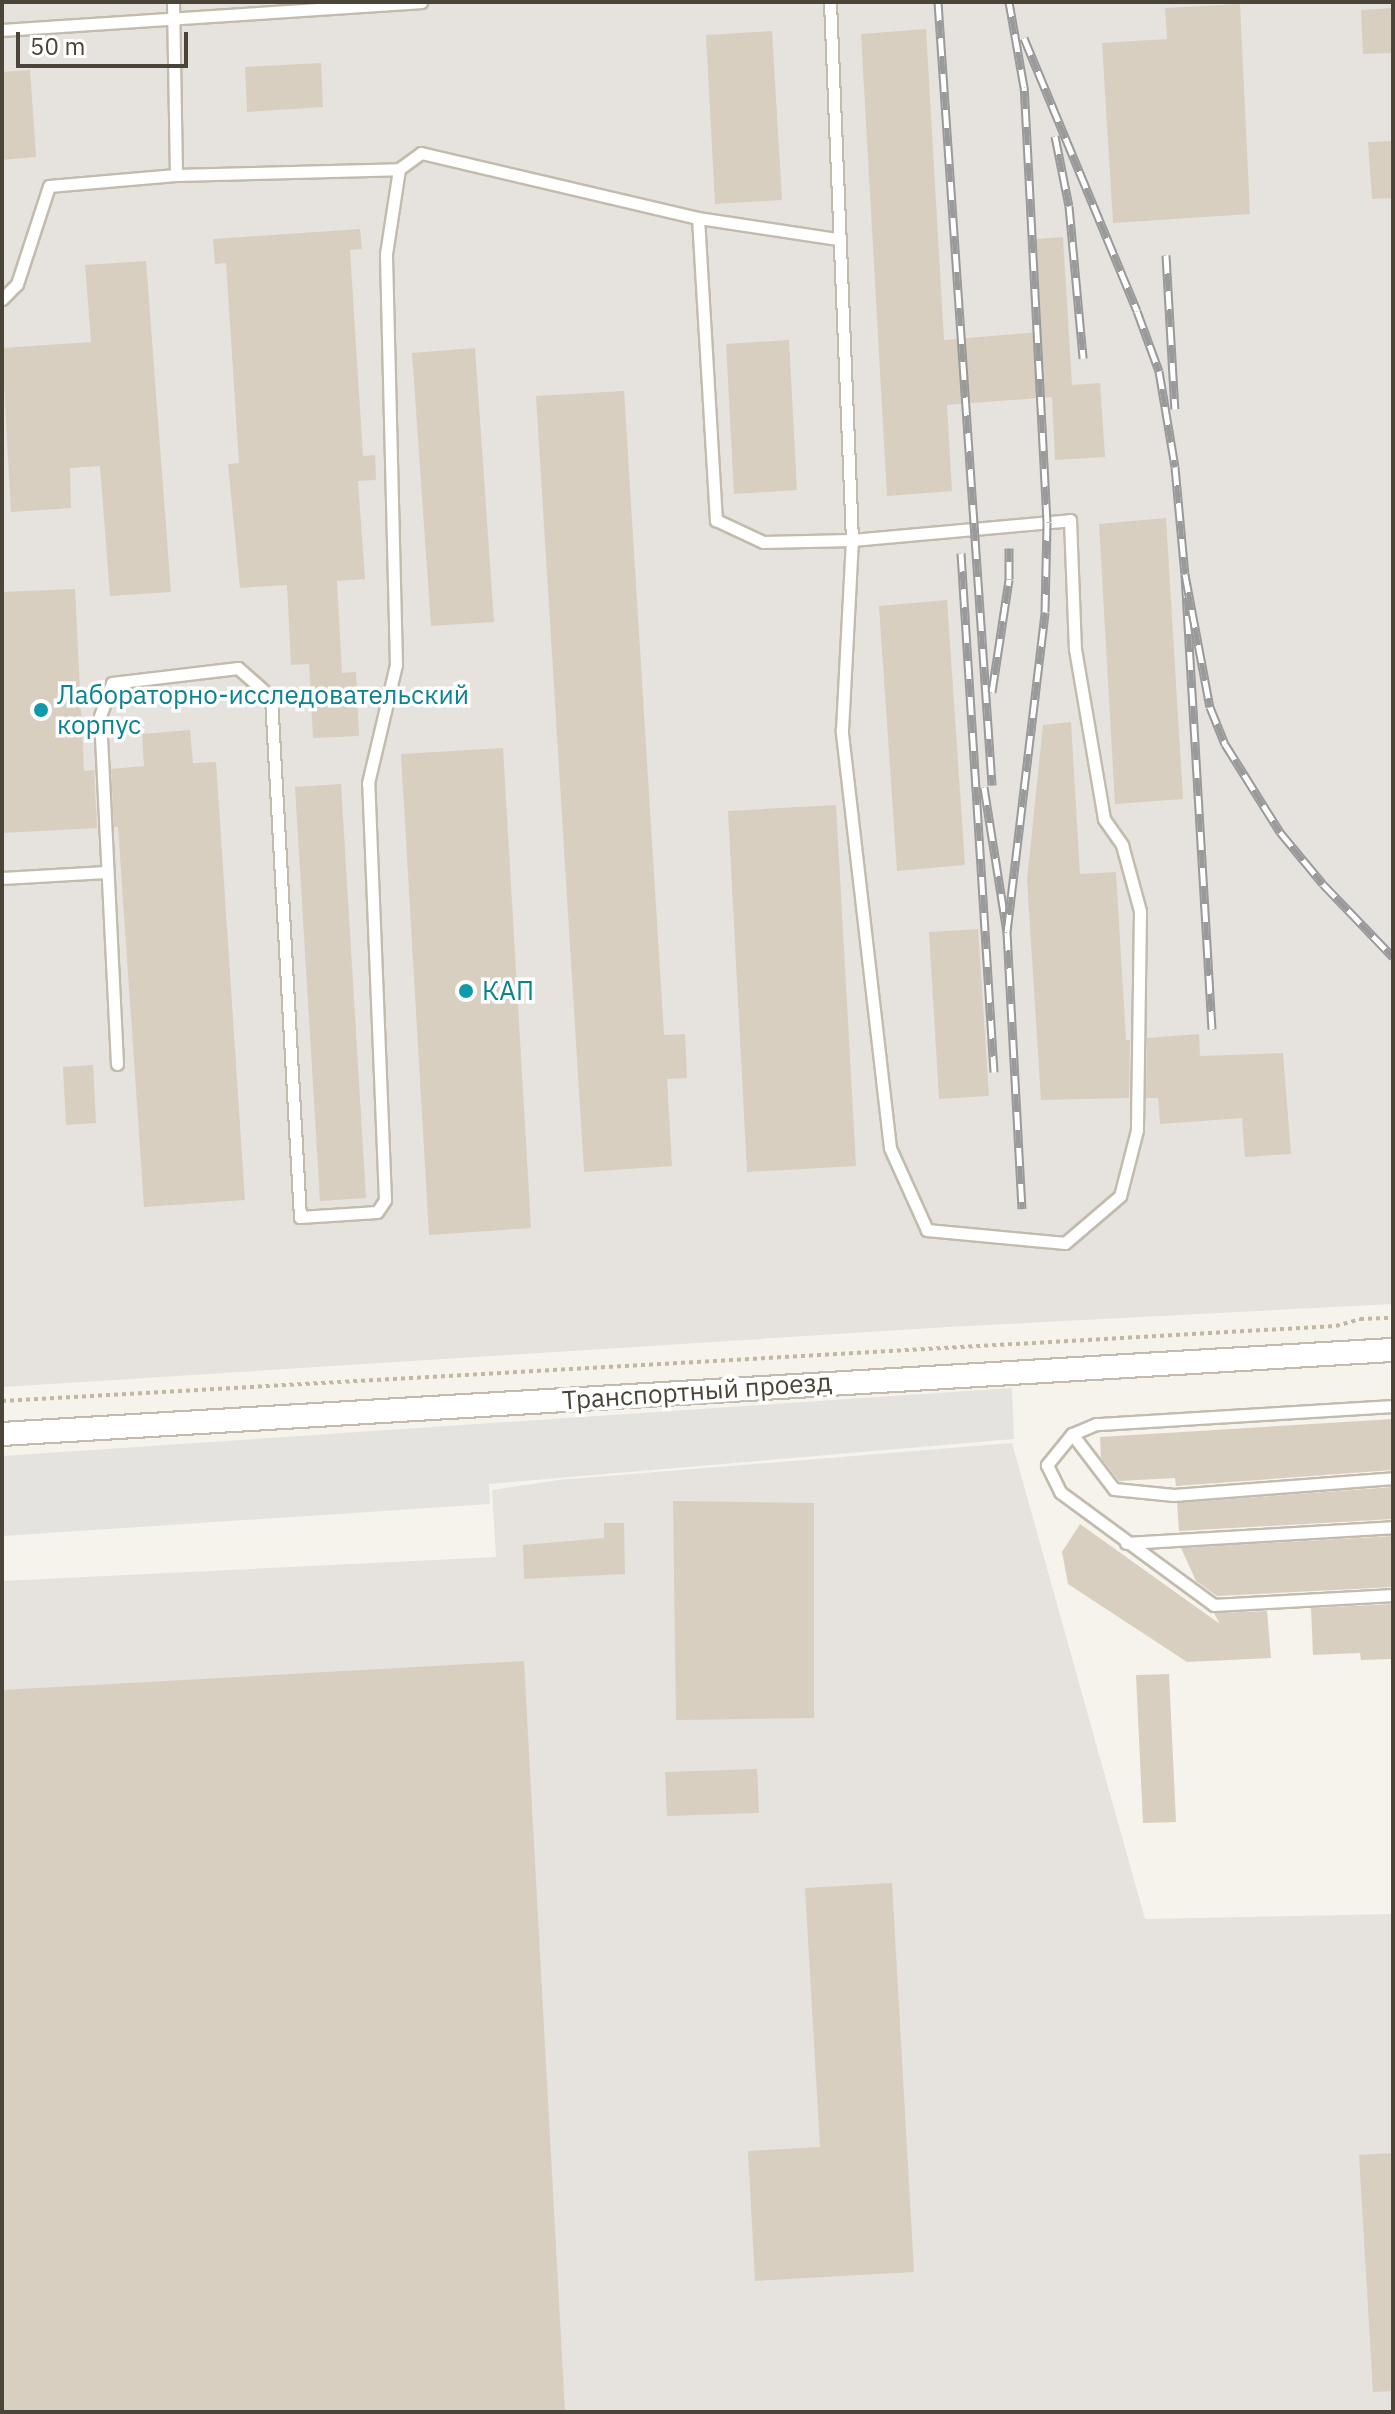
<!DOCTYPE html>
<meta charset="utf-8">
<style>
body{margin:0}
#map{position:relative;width:1395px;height:2414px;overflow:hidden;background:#f6f3ec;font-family:"IBM Plex Sans",sans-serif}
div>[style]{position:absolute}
.industrial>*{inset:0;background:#e6e2dd}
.parking>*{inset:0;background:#e5e3e0}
.building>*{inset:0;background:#d8cfc1}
.path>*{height:4px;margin-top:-2px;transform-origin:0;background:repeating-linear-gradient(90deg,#c4b79f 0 4px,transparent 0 8px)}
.roads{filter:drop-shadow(2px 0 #c2bbae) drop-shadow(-2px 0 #c2bbae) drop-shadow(0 2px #c2bbae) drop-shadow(0 -2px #c2bbae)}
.service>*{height:11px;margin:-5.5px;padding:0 5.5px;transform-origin:5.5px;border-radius:5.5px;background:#fff}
.minor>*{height:22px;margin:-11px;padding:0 11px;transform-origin:11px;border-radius:11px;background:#fff}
.rail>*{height:9px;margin-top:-4.5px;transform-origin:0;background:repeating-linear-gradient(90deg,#fff 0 18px,#9a9a9a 0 36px);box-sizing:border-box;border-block:2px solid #9a9a9a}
.dots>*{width:22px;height:22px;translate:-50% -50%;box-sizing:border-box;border:4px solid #fff;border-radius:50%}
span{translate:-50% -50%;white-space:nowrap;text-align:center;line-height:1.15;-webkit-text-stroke:7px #fff;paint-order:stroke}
.culture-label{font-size:26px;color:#0d838f}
.left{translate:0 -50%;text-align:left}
.street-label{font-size:26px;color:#4b4439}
.frame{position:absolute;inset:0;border:4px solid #4b4439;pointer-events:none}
.scale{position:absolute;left:16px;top:32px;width:172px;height:36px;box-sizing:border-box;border:4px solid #4b4439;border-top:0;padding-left:10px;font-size:24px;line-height:28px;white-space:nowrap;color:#4b4439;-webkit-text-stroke:6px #fff;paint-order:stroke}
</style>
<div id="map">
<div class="industrial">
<div style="clip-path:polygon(2px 2px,1393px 2px,1393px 1304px,948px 1327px,2px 1387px)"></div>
<div style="clip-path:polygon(1012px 1443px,1145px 1919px,1393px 1914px,1393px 2412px,2px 2412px,2px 1581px,496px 1557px,492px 1490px,559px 1480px)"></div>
</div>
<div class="parking">
<div style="clip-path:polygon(1012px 1388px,1014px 1439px,489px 1484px,490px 1504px,2px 1536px,2px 1456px)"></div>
</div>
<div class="building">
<div style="clip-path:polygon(1240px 4px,1250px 214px,1113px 223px,1102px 43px,1167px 39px,1165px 8px)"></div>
<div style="clip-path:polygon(1393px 8px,1393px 53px,1363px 54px,1361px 10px)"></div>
<div style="clip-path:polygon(926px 29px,944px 340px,1040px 332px,1035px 239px,1063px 237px,1072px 385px,1100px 383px,1105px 457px,1055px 460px,1052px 397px,947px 405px,952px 491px,887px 496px,861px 34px)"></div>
<div style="clip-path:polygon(772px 31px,782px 200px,715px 204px,706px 35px)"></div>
<div style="clip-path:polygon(321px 63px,323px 107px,247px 112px,245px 67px)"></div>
<div style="clip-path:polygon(30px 70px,36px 157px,2px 160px,2px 72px)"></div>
<div style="clip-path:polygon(1393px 141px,1393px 198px,1372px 199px,1368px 142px)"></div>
<div style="clip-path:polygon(360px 229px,362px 249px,350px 250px,363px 456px,375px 455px,376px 480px,358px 481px,365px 579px,337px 581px,342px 673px,356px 672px,359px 736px,313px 738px,309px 664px,291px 665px,287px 585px,240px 588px,228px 464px,239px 463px,226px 263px,215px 264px,213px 239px)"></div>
<div style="clip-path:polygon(146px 261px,171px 592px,110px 596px,100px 466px,70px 468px,71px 508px,11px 512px,2px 348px,91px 342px,85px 265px)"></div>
<div style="clip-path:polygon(789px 340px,797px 490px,734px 494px,726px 344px)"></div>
<div style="clip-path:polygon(475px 348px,494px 622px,431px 626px,412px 353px)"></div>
<div style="clip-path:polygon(624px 391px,664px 1035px,685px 1034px,687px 1078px,667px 1079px,672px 1166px,584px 1172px,536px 396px)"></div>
<div style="clip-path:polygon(1166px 518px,1183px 799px,1115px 804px,1099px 524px)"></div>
<div style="clip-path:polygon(75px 589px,84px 771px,94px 770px,97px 828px,2px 833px,2px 592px)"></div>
<div style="clip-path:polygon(947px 600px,965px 865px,897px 871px,879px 606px)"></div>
<div style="clip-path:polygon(1071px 722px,1080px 874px,1116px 872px,1126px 1040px,1130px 1040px,1129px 1098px,1041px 1100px,1027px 880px,1043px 725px)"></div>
<div style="clip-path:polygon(190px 730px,193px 763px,216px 762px,245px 1200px,144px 1207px,118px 827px,114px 827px,111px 769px,144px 766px,142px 734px)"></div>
<div style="clip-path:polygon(503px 748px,531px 1228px,429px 1235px,401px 754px)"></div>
<div style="clip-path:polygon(341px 784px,366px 1198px,320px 1201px,295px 787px)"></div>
<div style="clip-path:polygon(836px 805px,856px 1166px,747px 1172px,728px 811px)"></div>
<div style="clip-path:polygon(978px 929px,989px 1096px,939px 1099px,929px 932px)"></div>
<div style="clip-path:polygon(1199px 1034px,1200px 1056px,1283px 1053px,1291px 1154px,1245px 1157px,1242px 1118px,1160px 1124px,1158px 1098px,1146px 1098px,1147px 1038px)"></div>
<div style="clip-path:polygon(93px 1065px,96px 1123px,66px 1125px,63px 1067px)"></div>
<div style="clip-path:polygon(1393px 1419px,1393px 1470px,1176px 1486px,1175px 1478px,1119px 1481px,1101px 1458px,1100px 1437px)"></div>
<div style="clip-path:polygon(1393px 1487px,1393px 1519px,1179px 1531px,1177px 1503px)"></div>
<div style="clip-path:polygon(673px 1501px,814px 1503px,814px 1718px,676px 1720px)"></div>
<div style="clip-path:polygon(604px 1523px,624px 1523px,625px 1574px,524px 1579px,523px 1545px,604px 1538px)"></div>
<div style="clip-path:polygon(1080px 1524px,1220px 1624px,1214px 1613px,1267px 1611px,1271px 1658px,1187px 1662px,1068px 1584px,1062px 1552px)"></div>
<div style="clip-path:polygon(1393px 1536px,1393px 1587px,1217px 1596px,1196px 1581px,1181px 1548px)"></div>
<div style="clip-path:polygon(1393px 1604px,1393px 1659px,1361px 1660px,1360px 1653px,1313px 1655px,1311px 1608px)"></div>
<div style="clip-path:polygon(524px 1661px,565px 2412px,2px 2412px,2px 1690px)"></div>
<div style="clip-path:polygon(1169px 1674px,1176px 1822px,1143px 1823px,1136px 1675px)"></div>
<div style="clip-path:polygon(757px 1769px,759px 1813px,667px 1816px,665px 1772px)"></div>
<div style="clip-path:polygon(892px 1883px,914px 2272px,755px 2281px,748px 2151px,820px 2147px,805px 1888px)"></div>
<div style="clip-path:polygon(1393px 2153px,1393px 2391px,1373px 2392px,1359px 2155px)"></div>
</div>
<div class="path">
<div style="left:2px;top:1401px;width:1336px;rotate:-3.22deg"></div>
<div style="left:1336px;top:1326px;width:25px;rotate:-16deg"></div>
<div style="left:1360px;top:1319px;width:33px;rotate:-2deg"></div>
</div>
<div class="roads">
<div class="service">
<div style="left:173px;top:2px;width:173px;rotate:89deg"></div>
<div style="left:2px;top:30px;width:420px;rotate:-3.8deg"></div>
<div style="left:698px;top:218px;width:303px;rotate:86.6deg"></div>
<div style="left:716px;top:520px;width:52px;rotate:25.1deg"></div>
<div style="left:763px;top:542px;width:89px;rotate:-1.3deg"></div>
<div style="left:852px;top:540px;width:219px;rotate:-5.2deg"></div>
<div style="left:1070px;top:520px;width:129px;rotate:87.8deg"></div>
<div style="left:1075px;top:649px;width:172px;rotate:80.3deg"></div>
<div style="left:1104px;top:819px;width:32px;rotate:55deg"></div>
<div style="left:1122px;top:845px;width:68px;rotate:74.7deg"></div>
<div style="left:1140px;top:911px;width:219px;rotate:90.8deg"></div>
<div style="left:1137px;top:1130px;width:68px;rotate:104.4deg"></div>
<div style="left:1120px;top:1196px;width:72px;rotate:139.5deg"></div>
<div style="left:1065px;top:1243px;width:139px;rotate:-174.6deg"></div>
<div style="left:927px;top:1230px;width:90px;rotate:-114.3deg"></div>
<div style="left:890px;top:1148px;width:421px;rotate:-96.6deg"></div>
<div style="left:842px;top:730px;width:190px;rotate:-87deg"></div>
<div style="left:852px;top:540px;width:538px;rotate:-92.34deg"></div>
<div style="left:2px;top:299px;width:21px;rotate:-45deg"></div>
<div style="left:17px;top:284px;width:103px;rotate:-71.9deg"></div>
<div style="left:49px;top:186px;width:127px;rotate:-5deg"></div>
<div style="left:176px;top:175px;width:223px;rotate:-1.5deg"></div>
<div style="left:2px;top:878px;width:103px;rotate:-3.3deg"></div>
<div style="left:117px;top:1064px;width:348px;rotate:-92.8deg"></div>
<div style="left:100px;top:716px;width:35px;rotate:-70deg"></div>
<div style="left:112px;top:683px;width:127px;rotate:-6.8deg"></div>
<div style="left:238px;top:668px;width:44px;rotate:41.3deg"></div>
<div style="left:271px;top:697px;width:521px;rotate:86.81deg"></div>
<div style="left:300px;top:1217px;width:77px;rotate:-3.7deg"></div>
<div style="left:377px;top:1212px;width:14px;rotate:-56deg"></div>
<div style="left:385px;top:1200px;width:417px;rotate:-92.3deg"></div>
<div style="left:368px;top:783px;width:121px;rotate:-76.7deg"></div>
<div style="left:396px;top:665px;width:411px;rotate:-91.4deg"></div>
<div style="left:386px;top:254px;width:86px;rotate:-81.3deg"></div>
<div style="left:399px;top:169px;width:27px;rotate:-36deg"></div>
<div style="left:421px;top:153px;width:285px;rotate:13.2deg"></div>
<div style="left:698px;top:218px;width:141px;rotate:8.6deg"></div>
<div style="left:1393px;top:1406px;width:298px;rotate:176.5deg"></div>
<div style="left:1096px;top:1424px;width:26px;rotate:157deg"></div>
<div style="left:1072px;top:1434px;width:40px;rotate:129deg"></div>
<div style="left:1047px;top:1465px;width:30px;rotate:64deg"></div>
<div style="left:1060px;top:1492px;width:191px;rotate:36.3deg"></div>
<div style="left:1214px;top:1605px;width:179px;rotate:-3.2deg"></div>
<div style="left:1072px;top:1434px;width:69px;rotate:52.6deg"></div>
<div style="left:1114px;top:1489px;width:60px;rotate:5.7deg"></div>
<div style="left:1174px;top:1495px;width:220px;rotate:-4.4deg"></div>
<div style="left:1126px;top:1543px;width:267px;rotate:-3.4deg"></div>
</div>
<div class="minor">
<div style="left:2px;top:1434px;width:1394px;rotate:-3.46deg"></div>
</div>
</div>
<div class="rail">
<div style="left:938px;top:2px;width:785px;rotate:86.05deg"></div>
<div style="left:1024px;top:38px;width:295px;rotate:67.5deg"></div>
<div style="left:1137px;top:311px;width:64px;rotate:69.9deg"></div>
<div style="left:1159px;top:371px;width:97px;rotate:80.5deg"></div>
<div style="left:1175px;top:467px;width:107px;rotate:84.7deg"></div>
<div style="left:1055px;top:136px;width:71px;rotate:78.7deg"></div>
<div style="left:1069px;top:206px;width:153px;rotate:84.7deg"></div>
<div style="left:1166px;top:255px;width:154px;rotate:86.7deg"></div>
<div style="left:961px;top:553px;width:520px;rotate:86.36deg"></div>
<div style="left:992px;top:692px;width:114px;rotate:-81.4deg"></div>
<div style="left:1009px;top:579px;width:31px;rotate:-90deg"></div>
<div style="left:984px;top:787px;width:147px;rotate:81deg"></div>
<div style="left:1007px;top:932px;width:277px;rotate:86.9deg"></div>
<div style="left:1007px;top:932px;width:322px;rotate:-83.2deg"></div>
<div style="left:1045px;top:612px;width:90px;rotate:-88.7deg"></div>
<div style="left:1047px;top:522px;width:436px;rotate:-93deg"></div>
<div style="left:1024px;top:87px;width:86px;rotate:-100deg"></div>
<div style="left:1212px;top:1029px;width:456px;rotate:-93.4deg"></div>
<div style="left:1185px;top:574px;width:135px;rotate:79.4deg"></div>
<div style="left:1210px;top:707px;width:40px;rotate:68deg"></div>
<div style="left:1225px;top:744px;width:104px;rotate:58deg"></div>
<div style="left:1280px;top:832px;width:67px;rotate:50.4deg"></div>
<div style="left:1323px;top:884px;width:101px;rotate:46.2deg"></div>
</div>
<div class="dots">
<div style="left:41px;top:710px;background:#0f9aa8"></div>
<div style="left:466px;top:991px;background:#0f9aa8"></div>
</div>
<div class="culture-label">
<span class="left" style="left:57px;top:710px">Лабораторно-исследовательский<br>корпус</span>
<span class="left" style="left:482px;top:991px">КАП</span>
</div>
<div class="street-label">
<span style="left:697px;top:1391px;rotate:-4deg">Транспортный проезд</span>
</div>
<div class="frame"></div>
<div class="scale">50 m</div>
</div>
